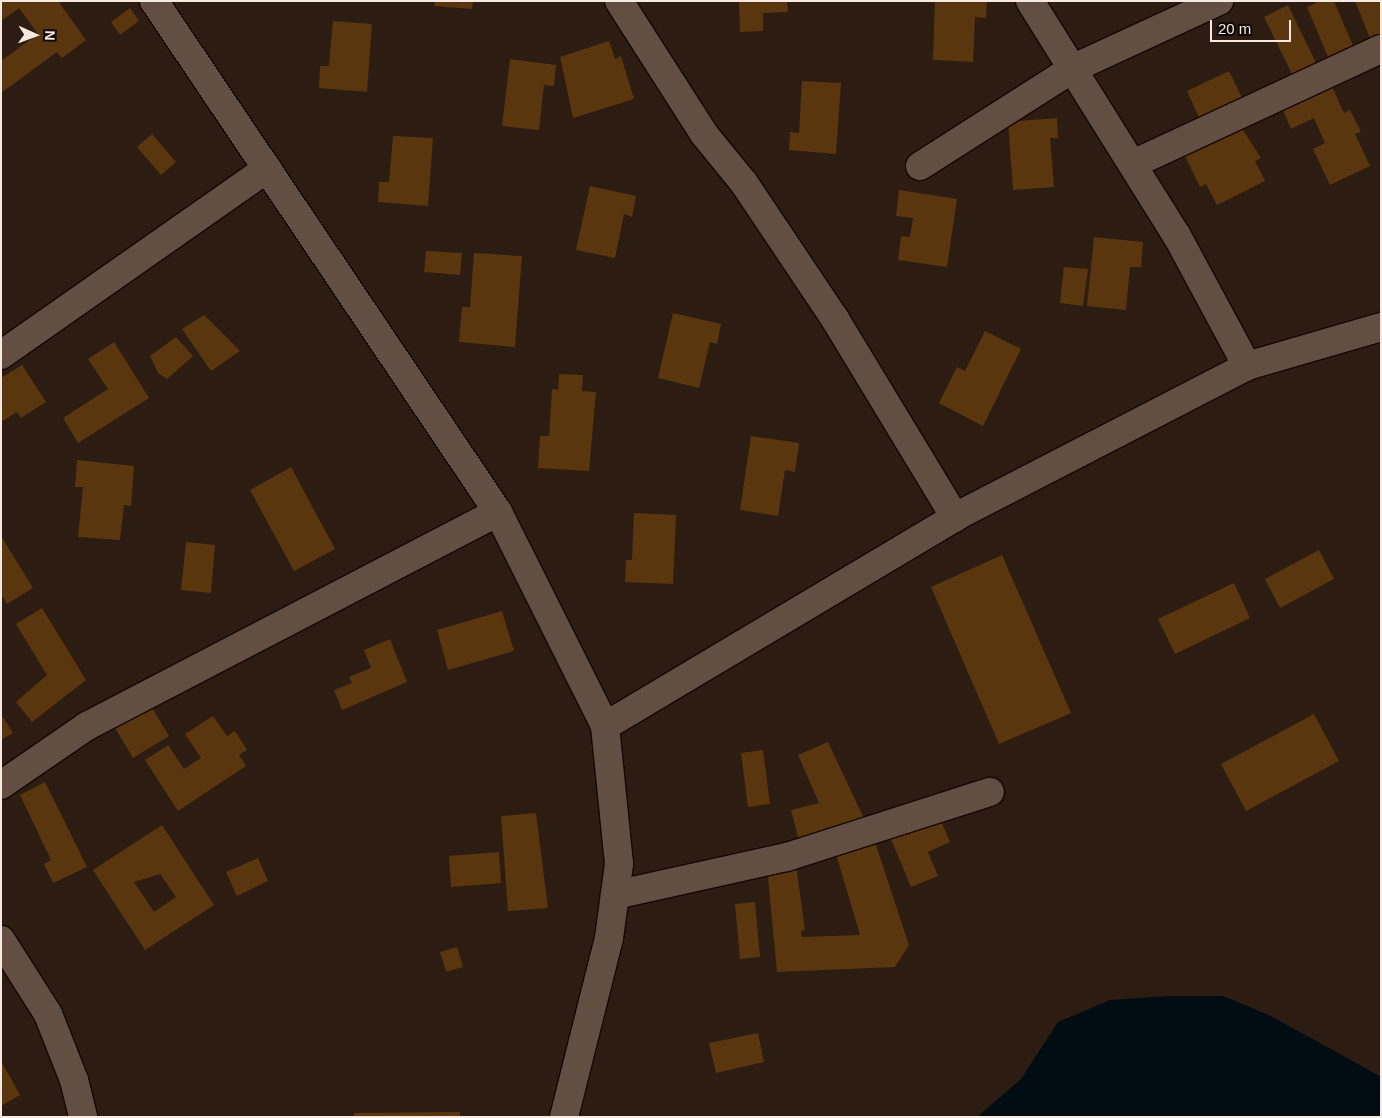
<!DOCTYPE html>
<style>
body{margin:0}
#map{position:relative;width:1382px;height:1118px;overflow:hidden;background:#2d1c11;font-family:Helvetica,sans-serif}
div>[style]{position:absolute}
.water>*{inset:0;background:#010d12}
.building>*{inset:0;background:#59360e}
.roads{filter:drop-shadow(1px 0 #150601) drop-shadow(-1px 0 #150601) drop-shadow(0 1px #150601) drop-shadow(0 -1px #150601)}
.street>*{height:28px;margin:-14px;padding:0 14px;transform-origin:14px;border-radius:14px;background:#624e42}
span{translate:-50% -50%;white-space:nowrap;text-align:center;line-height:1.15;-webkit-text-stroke:4px #100805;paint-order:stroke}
.frame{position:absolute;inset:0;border:2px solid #f6e9e2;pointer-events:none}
.north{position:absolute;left:10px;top:10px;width:50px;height:50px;-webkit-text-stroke:4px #100805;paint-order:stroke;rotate:92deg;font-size:14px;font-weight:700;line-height:20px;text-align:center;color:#f6e9e2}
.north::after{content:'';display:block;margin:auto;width:18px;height:22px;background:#f6e9e2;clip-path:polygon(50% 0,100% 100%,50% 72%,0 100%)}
.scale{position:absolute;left:1210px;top:20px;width:81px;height:22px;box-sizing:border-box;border:2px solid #f6e9e2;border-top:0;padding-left:6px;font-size:15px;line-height:18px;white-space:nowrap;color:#f6e9e2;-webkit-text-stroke:4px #100805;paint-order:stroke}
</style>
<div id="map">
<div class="water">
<div style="clip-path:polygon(1169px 996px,1223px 996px,1269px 1015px,1340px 1054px,1381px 1077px,1381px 1117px,977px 1117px,1021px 1079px,1058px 1022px,1110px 1000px)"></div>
</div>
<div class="building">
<div style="clip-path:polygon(1px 1px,58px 1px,86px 40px,62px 58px,57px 52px,1px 93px,1px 61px,38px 34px,19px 8px,1px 21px)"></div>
<div style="clip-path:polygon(435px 1px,473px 1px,472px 9px,434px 6px)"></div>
<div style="clip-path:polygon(739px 1px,787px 1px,788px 12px,763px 13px,763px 31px,740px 32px)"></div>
<div style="clip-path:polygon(935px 1px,987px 1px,986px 18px,975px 17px,973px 62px,933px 60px)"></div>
<div style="clip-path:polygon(1320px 1px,1334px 1px,1356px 53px,1331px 64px,1307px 7px)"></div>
<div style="clip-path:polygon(1355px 1px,1381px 1px,1381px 38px,1371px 41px)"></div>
<div style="clip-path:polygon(1288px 5px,1317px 65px,1293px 76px,1264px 17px)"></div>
<div style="clip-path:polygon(130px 8px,139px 21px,120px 35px,111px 22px)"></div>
<div style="clip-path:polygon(333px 21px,372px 24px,367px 92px,319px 88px,320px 66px,329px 66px)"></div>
<div style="clip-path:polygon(609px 41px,615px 59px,621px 56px,634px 99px,573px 118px,560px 57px)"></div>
<div style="clip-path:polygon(510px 59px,556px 65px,554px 86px,544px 85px,539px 130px,502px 126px)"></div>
<div style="clip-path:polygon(1229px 71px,1244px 102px,1201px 122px,1187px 91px)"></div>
<div style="clip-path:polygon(1328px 78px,1344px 113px,1350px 110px,1361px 132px,1355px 134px,1370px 166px,1330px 185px,1313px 149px,1325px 143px,1314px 118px,1291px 129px,1279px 101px)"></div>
<div style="clip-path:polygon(802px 81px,841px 83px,836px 154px,789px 150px,790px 132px,799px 133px)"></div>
<div style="clip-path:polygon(1057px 118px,1058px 138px,1050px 138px,1054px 187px,1013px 190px,1008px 122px)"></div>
<div style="clip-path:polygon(1236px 119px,1261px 158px,1255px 161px,1265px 181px,1217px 205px,1206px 184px,1200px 187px,1185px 156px,1193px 152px,1188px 142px)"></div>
<div style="clip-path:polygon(152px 134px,176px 162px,161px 175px,137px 147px)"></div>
<div style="clip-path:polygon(393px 136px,433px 138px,428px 206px,378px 202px,379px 182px,389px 182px)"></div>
<div style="clip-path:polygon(590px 186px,636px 196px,632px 217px,624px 214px,615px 258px,576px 250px)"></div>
<div style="clip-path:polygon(899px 190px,957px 199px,947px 267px,898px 260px,901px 236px,910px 237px,913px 218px,896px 216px)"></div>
<div style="clip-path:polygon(1094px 237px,1143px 242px,1141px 267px,1130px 267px,1126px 310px,1087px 306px)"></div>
<div style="clip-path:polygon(426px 251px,462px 253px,460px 275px,424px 272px)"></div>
<div style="clip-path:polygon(474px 253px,522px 256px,515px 347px,459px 342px,462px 307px,470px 307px)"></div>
<div style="clip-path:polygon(1064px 267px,1088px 269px,1083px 306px,1060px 303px)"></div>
<div style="clip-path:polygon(673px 313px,721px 324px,717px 344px,710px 342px,699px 388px,658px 378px)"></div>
<div style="clip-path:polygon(204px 315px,240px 351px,211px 371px,182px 329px)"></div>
<div style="clip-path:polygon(985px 331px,1021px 349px,983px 426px,939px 403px,957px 367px,965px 371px)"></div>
<div style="clip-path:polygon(176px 337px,193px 356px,167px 379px,158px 373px,150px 356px)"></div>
<div style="clip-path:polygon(114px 342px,149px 398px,78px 443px,63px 418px,108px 389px,88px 359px)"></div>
<div style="clip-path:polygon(22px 365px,46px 402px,21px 418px,17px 412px,1px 422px,1px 378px)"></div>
<div style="clip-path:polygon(559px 374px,583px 375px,582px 391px,596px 392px,589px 471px,538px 468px,540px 436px,549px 436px,552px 389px,558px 390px)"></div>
<div style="clip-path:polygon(751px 436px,799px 443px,795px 472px,785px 470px,778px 516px,740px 510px)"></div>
<div style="clip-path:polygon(77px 460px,134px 466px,131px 506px,124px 505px,120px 540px,78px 537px,83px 487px,75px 487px)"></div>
<div style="clip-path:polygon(291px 467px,335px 549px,294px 571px,250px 490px)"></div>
<div style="clip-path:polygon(634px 513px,676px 515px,673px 584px,625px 582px,626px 560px,632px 560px)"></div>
<div style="clip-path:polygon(1px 536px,33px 588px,7px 604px,1px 594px)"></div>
<div style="clip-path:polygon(186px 542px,215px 545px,211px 593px,181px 590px)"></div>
<div style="clip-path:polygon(1319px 550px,1334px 579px,1280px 608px,1265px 579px)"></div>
<div style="clip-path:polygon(1002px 555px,1071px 713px,999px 744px,931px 587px)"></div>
<div style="clip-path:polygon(1234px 583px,1250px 618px,1175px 654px,1158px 619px)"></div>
<div style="clip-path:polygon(42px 608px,86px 680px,32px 722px,16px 702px,47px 675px,16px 624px)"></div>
<div style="clip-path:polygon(502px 611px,514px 651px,448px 670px,437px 630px)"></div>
<div style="clip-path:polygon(390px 639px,407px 682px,342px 710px,334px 690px,352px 683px,349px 677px,371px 668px,364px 650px)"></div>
<div style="clip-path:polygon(148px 701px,169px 736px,133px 758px,112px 723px)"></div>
<div style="clip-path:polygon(1px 714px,13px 733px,1px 740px)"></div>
<div style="clip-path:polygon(1314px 714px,1339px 761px,1246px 811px,1221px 764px)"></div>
<div style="clip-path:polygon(213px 716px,227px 736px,235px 731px,247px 750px,239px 755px,246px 766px,178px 811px,145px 760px,168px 745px,184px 769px,201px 758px,185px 734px)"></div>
<div style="clip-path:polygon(828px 742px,867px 825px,800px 845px,791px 810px,819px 803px,798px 755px)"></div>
<div style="clip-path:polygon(763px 750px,770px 804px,748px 807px,741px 753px)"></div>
<div style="clip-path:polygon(45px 782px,87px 867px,53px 883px,44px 864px,51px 860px,20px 795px)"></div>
<div style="clip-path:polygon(536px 813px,548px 908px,508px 911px,501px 816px)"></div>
<div style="clip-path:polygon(940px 818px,950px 842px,928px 852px,938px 876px,911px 887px,891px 839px)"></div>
<div style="clip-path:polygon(evenodd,162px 825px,214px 905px,145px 950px,93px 870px,162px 825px,160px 874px,176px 897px,154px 912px,134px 882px,160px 874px)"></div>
<div style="clip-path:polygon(875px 842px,909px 945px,895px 967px,777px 972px,767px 867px,796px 865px,805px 930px,801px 931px,802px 937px,860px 935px,836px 854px)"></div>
<div style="clip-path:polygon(499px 852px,501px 883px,451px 887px,449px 856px)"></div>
<div style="clip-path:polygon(258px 858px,268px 881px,237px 896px,226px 872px)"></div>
<div style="clip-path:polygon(755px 902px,760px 957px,740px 959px,735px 904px)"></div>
<div style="clip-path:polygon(457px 947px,463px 967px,446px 972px,440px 952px)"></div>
<div style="clip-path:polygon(758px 1033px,764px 1062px,716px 1073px,709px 1043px)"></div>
<div style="clip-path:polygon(1px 1061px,20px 1095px,1px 1106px)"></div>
<div style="clip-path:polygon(460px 1112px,460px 1117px,354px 1117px,354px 1113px)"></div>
</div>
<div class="roads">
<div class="street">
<div style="left:154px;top:1px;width:616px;rotate:56.05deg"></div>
<div style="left:498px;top:512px;width:239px;rotate:63.4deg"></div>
<div style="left:605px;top:726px;width:139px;rotate:84.2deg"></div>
<div style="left:619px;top:864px;width:75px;rotate:97.7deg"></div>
<div style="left:609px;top:938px;width:185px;rotate:104.1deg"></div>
<div style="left:619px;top:1px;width:158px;rotate:57.4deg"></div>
<div style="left:704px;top:134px;width:63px;rotate:50.8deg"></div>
<div style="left:744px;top:183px;width:164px;rotate:56.2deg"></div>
<div style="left:835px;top:319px;width:232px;rotate:58.8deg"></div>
<div style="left:1030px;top:1px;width:277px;rotate:58deg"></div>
<div style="left:1177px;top:236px;width:148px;rotate:61.7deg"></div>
<div style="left:1133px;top:164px;width:273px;rotate:-24.9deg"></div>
<div style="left:920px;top:166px;width:183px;rotate:-32.5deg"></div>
<div style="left:1074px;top:68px;width:160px;rotate:-24.8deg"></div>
<div style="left:1px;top:355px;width:325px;rotate:-35deg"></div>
<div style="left:605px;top:726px;width:408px;rotate:-30.8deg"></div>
<div style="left:955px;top:517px;width:329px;rotate:-27.3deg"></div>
<div style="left:1247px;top:366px;width:140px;rotate:-16.2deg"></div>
<div style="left:1px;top:785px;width:104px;rotate:-34.5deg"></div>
<div style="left:87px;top:726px;width:463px;rotate:-27.5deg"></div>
<div style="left:615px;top:895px;width:176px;rotate:-12.5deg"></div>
<div style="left:787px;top:857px;width:213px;rotate:-17.8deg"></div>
<div style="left:1px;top:940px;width:88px;rotate:57.6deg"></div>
<div style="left:48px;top:1014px;width:71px;rotate:68.5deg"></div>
<div style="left:74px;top:1080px;width:38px;rotate:76deg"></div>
</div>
</div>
<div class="frame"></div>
<div class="north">N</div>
<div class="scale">20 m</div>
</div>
